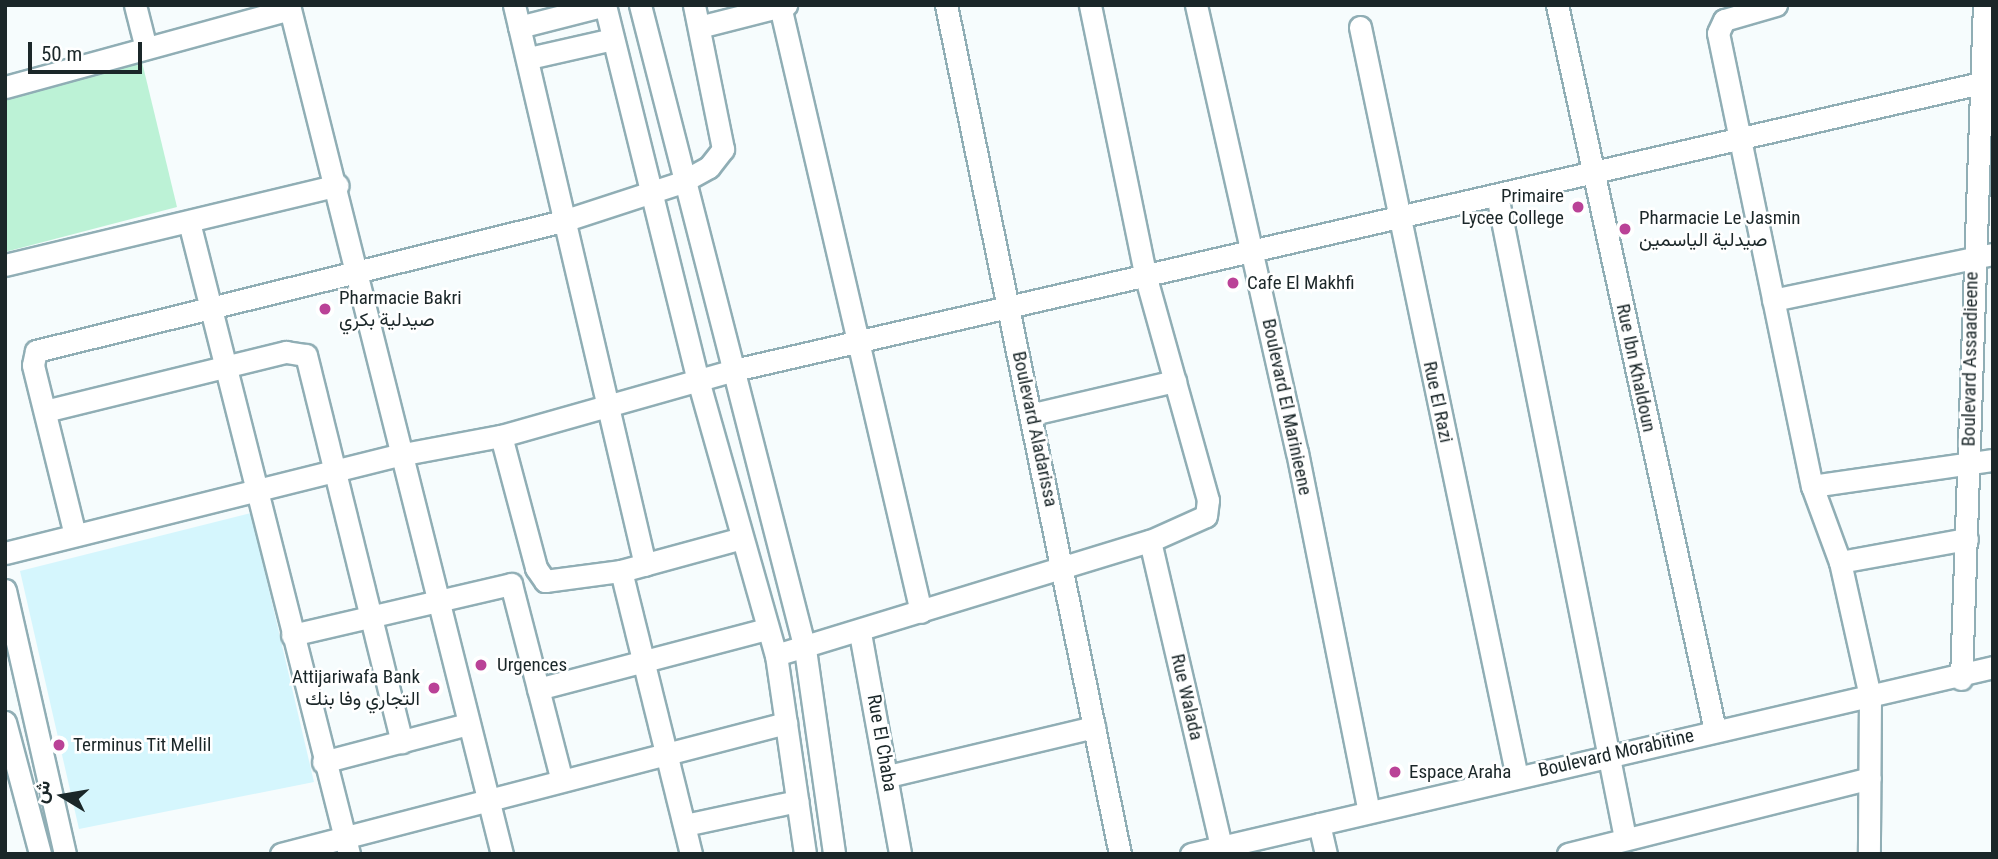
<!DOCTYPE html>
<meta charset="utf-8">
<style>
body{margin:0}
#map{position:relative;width:1998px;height:859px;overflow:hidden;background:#f6fcfd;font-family:"Roboto Condensed",Vazirmatn,sans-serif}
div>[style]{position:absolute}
.built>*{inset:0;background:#d5f6fd}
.green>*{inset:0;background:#bcf2d6}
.roads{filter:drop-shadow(2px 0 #90aeb5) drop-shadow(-2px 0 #90aeb5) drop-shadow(0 2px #90aeb5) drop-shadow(0 -2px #90aeb5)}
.minor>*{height:21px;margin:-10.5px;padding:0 10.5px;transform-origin:10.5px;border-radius:10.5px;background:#fff}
.dots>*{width:19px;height:19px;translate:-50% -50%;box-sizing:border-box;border:4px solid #fff;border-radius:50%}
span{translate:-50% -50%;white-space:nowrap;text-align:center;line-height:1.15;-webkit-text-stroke:5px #fff;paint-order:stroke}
.poi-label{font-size:19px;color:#1b2729}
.right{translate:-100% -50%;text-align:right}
.left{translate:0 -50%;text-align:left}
.street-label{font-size:19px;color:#1b2729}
.frame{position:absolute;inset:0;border:7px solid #1b2729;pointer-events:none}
.north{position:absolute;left:28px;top:761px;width:70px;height:70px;-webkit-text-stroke:5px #fff;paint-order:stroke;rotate:281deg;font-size:19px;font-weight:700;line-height:28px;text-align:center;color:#1b2729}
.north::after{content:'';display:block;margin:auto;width:24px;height:32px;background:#1b2729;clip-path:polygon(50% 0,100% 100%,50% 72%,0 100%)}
.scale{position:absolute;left:28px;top:42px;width:114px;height:32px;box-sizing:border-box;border:4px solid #1b2729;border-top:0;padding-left:9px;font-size:21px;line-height:24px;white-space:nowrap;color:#1b2729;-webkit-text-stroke:5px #fff;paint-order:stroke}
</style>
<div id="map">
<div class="built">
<div style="clip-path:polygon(251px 513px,314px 782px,79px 829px,20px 571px)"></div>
</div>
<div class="green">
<div style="clip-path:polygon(142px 62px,177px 207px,5px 252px,5px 99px)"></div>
</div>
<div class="roads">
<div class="minor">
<div style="left:135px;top:5px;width:44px;rotate:75.7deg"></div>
<div style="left:289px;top:5px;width:875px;rotate:75.92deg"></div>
<div style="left:514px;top:5px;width:575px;rotate:76.83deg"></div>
<div style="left:605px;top:5px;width:386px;rotate:76.1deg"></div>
<div style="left:698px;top:380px;width:286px;rotate:74.2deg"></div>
<div style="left:776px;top:655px;width:201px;rotate:81.7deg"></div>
<div style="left:640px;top:5px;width:665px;rotate:75.63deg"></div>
<div style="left:805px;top:649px;width:207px;rotate:81.9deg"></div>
<div style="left:946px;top:5px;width:867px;rotate:78.42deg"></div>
<div style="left:1196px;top:5px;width:458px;rotate:77.3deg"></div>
<div style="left:1297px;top:452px;width:366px;rotate:78.7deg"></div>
<div style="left:1557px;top:5px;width:742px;rotate:77.71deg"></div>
<div style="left:1776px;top:5px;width:54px;rotate:163.9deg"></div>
<div style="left:1724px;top:20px;width:14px;rotate:115deg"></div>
<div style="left:1718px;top:33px;width:463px;rotate:78.3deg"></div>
<div style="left:1812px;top:486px;width:81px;rotate:69.8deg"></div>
<div style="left:1840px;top:562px;width:137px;rotate:77.4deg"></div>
<div style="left:1870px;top:696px;width:158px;rotate:90.4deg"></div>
<div style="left:780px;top:6px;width:622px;rotate:76.9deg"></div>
<div style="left:519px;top:27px;width:89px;rotate:-14.3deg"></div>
<div style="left:699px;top:27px;width:90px;rotate:-14.2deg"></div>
<div style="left:1360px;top:27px;width:766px;rotate:78.18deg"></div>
<div style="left:529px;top:58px;width:86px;rotate:-12.7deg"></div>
<div style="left:5px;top:87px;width:295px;rotate:-15.3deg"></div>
<div style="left:1497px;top:195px;width:656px;rotate:78.74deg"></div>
<div style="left:189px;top:222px;width:652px;rotate:75.79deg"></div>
<div style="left:5px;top:265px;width:342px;rotate:-13.5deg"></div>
<div style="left:1773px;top:300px;width:225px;rotate:-11.8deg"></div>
<div style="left:45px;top:411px;width:248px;rotate:-13.8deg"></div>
<div style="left:286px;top:352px;width:20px;rotate:9deg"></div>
<div style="left:306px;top:355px;width:399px;rotate:76.1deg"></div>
<div style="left:1033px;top:414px;width:146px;rotate:-13.1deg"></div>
<div style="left:501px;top:436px;width:137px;rotate:75.1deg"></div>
<div style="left:536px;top:568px;width:16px;rotate:55deg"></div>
<div style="left:545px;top:581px;width:77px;rotate:-7.5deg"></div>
<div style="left:621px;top:571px;width:125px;rotate:-15.3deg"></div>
<div style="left:1812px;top:486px;width:183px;rotate:-8.2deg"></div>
<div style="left:75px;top:535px;width:175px;rotate:-103.9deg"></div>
<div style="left:33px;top:365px;width:14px;rotate:-78deg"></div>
<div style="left:36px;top:351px;width:543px;rotate:-13.86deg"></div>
<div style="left:563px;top:221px;width:125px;rotate:-18.1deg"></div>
<div style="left:682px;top:182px;width:31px;rotate:-29deg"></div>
<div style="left:709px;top:167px;width:23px;rotate:-52deg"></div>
<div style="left:723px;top:149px;width:147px;rotate:-101.4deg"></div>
<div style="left:1150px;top:541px;width:321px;rotate:76.9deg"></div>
<div style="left:5px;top:553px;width:406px;rotate:-14deg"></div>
<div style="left:399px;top:455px;width:104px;rotate:-10.6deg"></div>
<div style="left:501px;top:436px;width:238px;rotate:-15.8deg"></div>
<div style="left:730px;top:371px;width:1296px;rotate:-12.97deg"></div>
<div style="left:1840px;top:562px;width:129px;rotate:-10.3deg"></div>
<div style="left:621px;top:571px;width:292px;rotate:76.1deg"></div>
<div style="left:5px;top:590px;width:271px;rotate:77.2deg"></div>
<div style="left:860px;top:633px;width:225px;rotate:79.7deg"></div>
<div style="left:292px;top:635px;width:225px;rotate:-13.1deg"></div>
<div style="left:511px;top:584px;width:200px;rotate:75.5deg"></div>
<div style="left:776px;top:655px;width:391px;rotate:-17deg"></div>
<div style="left:1150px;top:541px;width:61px;rotate:-24.1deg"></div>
<div style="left:1206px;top:516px;width:16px;rotate:-83deg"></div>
<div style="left:1208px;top:500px;width:230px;rotate:-105.6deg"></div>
<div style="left:1146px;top:278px;width:279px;rotate:-101.6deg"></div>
<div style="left:1961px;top:679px;width:674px;rotate:-88.05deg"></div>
<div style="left:538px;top:689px;width:237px;rotate:-14.7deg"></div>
<div style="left:5px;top:722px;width:137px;rotate:75.1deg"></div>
<div style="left:323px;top:762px;width:150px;rotate:-14.7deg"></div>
<div style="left:888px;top:776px;width:212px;rotate:-13.4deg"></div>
<div style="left:1319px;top:824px;width:31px;rotate:77deg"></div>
<div style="left:685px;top:825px;width:115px;rotate:-12.1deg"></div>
<div style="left:281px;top:854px;width:522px;rotate:-14.54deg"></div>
<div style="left:1191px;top:854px;width:824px;rotate:-13.12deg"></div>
<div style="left:1568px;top:854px;width:311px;rotate:-14.1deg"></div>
</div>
</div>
<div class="dots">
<div style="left:1578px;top:207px;background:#ba4297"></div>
<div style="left:1625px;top:229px;background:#ba4297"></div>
<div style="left:1233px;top:283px;background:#ba4297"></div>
<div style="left:325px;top:309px;background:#ba4297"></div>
<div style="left:481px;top:665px;background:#ba4297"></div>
<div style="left:434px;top:688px;background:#ba4297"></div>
<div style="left:59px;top:745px;background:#ba4297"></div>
<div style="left:1395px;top:772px;background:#ba4297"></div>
</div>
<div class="poi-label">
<span class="right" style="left:1564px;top:207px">Primaire<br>Lycee College</span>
<span class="left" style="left:1639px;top:229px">Pharmacie Le Jasmin<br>صيدلية الياسمين</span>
<span class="left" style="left:1247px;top:283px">Cafe El Makhfi</span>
<span class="left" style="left:339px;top:309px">Pharmacie Bakri<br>صيدلية بكري</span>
<span class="left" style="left:497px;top:665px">Urgences</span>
<span class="right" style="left:420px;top:688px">Attijariwafa Bank<br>التجاري وفا بنك</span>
<span class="left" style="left:73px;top:745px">Terminus Tit Mellil</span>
<span class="left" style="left:1409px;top:772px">Espace Araha</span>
</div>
<div class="street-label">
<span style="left:1970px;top:359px;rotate:-89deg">Boulevard Assaadieene</span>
<span style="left:1636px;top:368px;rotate:78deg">Rue Ibn Khaldoun</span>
<span style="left:1438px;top:402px;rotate:78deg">Rue El Razi</span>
<span style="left:1287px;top:407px;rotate:78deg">Boulevard El Marinieene</span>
<span style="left:1035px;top:429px;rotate:78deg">Boulevard Aladarissa</span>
<span style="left:1187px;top:697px;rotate:77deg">Rue Walada</span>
<span style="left:882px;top:743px;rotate:80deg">Rue El Chaba</span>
<span style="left:1616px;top:753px;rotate:-13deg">Boulevard Morabitine</span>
</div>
<div class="frame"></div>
<div class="north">ش</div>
<div class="scale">50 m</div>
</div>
